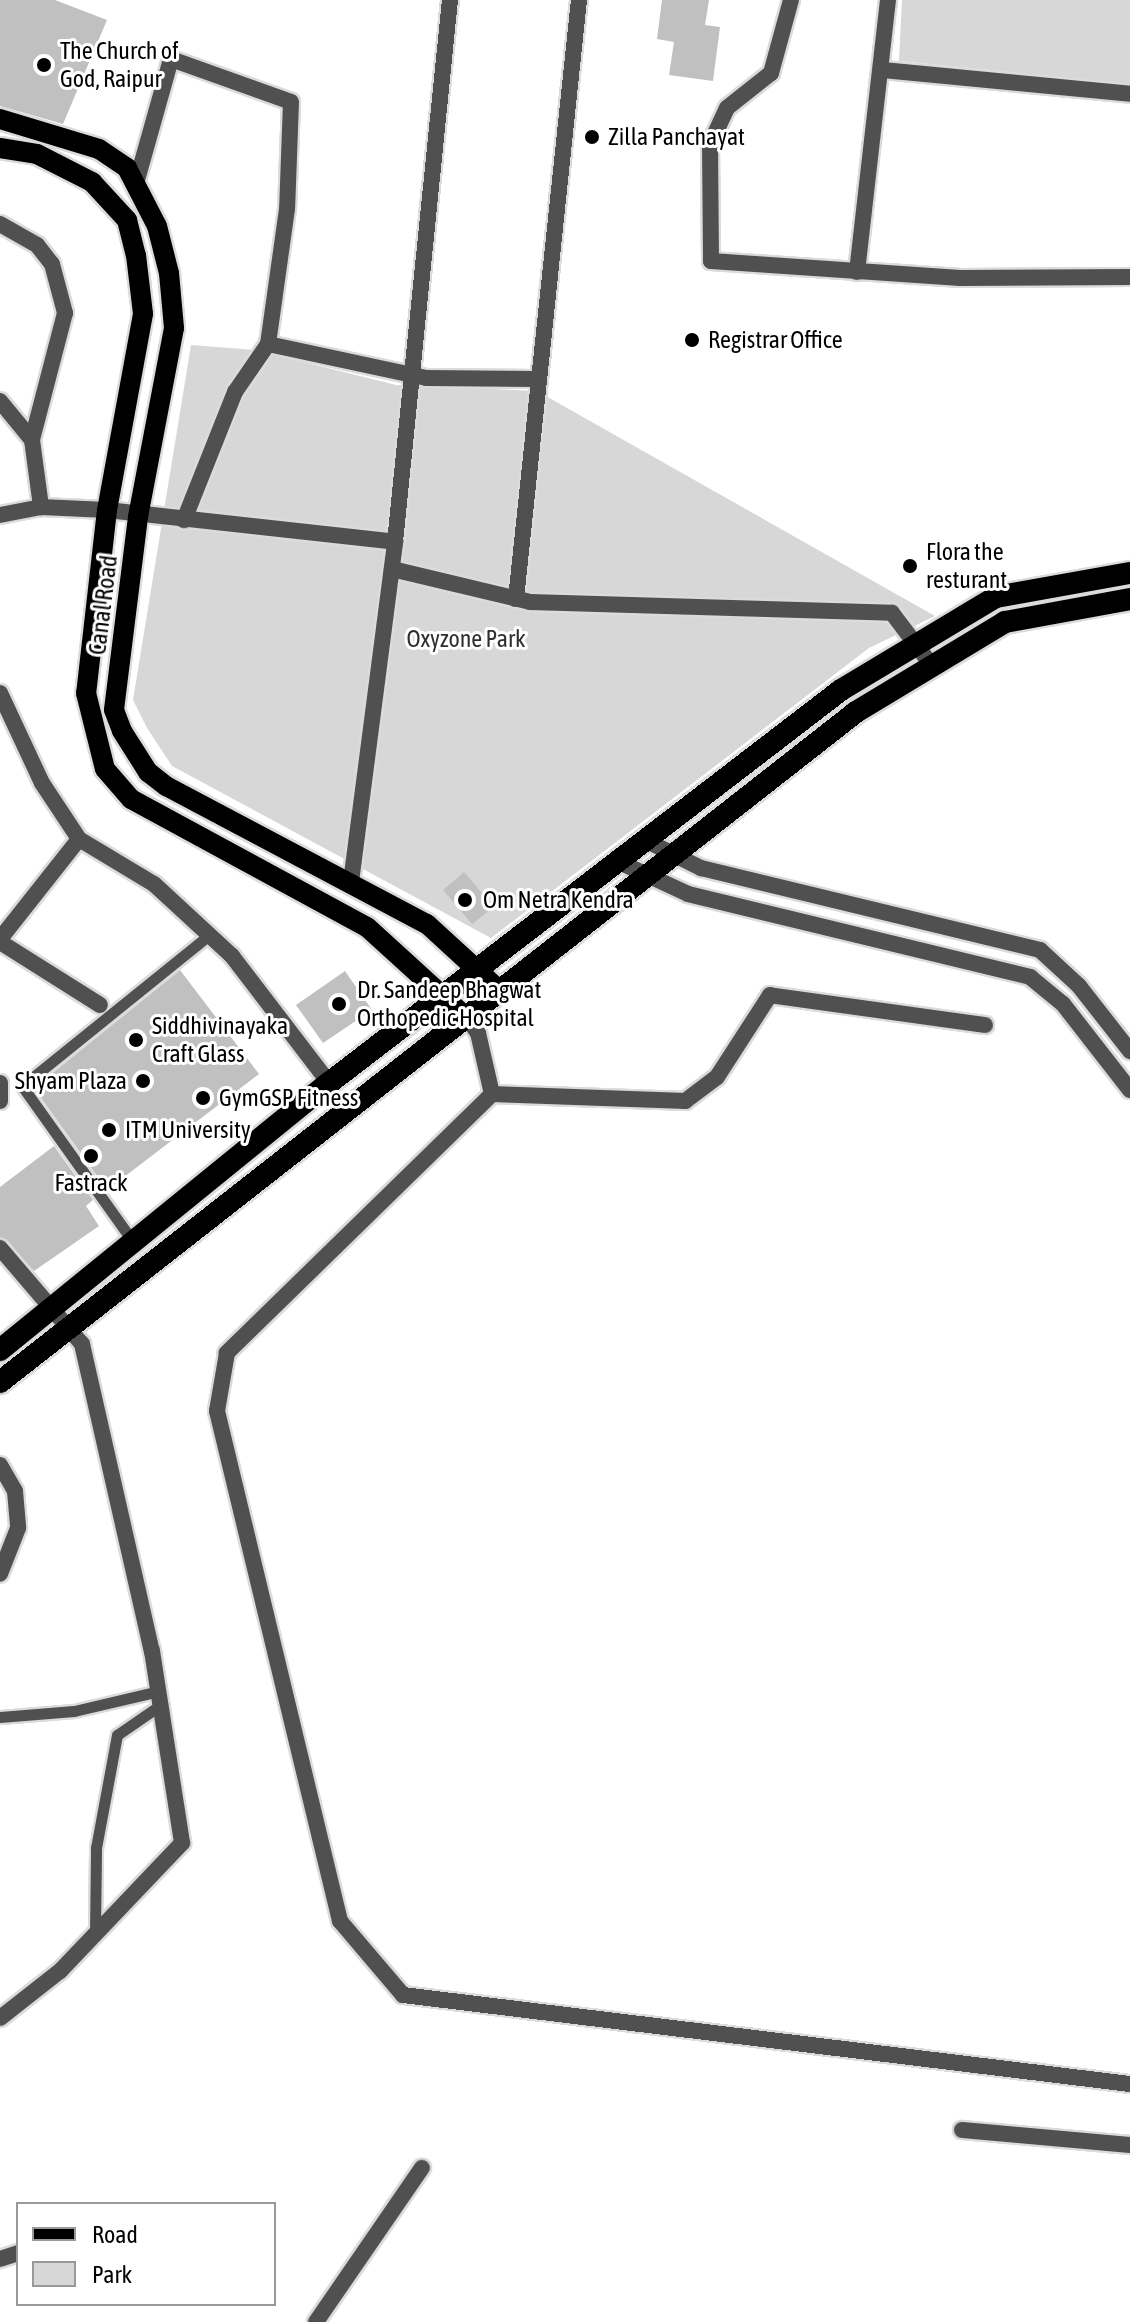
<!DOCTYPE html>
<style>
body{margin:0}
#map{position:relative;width:1130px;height:2322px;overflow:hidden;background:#fff;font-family:"Asap Condensed",sans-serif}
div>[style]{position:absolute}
.green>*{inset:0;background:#d7d7d7}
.building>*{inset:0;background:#c0c0c0}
.roads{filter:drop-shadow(2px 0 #dbdbdb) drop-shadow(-2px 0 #dbdbdb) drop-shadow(0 2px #dbdbdb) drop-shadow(0 -2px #dbdbdb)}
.service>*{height:11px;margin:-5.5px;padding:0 5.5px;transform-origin:5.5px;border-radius:5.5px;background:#505050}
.minor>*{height:16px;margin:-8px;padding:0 8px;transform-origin:8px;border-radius:8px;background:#505050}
.tertiary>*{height:16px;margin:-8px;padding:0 8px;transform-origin:8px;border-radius:8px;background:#505050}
.primary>*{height:20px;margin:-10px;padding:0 10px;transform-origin:10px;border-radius:10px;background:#000}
.trunk>*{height:22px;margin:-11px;padding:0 11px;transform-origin:11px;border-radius:11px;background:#000}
.dots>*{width:22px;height:22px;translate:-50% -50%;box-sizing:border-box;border:4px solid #fff;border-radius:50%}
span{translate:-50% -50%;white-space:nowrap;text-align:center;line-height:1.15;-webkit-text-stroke:6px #fff;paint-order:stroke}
.poi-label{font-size:24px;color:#000}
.left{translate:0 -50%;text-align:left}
.right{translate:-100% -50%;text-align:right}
.street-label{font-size:24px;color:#000}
.park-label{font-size:24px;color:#2e2e2e}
.legend{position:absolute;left:16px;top:2202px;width:260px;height:104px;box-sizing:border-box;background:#fff;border:2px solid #999;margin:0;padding:10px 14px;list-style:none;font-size:24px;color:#000}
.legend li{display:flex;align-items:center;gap:16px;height:40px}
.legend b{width:40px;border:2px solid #999}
</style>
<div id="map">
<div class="green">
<div style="clip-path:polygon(902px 0,1130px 0,1130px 84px,899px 61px)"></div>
<div style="clip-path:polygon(191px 345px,255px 350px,396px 385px,537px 391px,935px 616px,869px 648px,491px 938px,172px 766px,147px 728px,133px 700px)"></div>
</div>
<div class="building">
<div style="clip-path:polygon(0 0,55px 0,107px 20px,63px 124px,0 106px)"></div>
<div style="clip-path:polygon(662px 0,709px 0,705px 25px,720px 27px,713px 81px,669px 75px,674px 42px,657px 39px)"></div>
<div style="clip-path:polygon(464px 872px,494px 907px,472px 924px,443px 890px)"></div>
<div style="clip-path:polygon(180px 970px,259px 1074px,107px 1190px,34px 1088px)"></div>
<div style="clip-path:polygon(345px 971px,372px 1010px,323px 1043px,296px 1005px)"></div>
<div style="clip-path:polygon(54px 1146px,93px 1200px,86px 1206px,99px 1226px,34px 1271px,0 1237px,0 1187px)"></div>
</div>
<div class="roads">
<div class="service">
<div style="left:134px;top:1243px;width:193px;rotate:-125.5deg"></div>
<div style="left:22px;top:1086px;width:240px;rotate:-38.9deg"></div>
<div style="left:0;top:1717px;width:74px;rotate:-4.6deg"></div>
<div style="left:74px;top:1711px;width:87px;rotate:-13.2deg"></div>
<div style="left:95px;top:1934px;width:86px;rotate:-89.3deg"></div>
<div style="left:96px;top:1848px;width:115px;rotate:-79.5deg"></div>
<div style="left:117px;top:1735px;width:55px;rotate:-34.6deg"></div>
</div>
<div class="minor">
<div style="left:791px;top:0;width:76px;rotate:105.3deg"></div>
<div style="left:771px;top:73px;width:56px;rotate:141.5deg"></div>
<div style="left:727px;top:108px;width:40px;rotate:115deg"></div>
<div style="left:710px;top:144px;width:117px;rotate:89.5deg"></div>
<div style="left:711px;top:261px;width:250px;rotate:3.9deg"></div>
<div style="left:960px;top:278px;width:170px;rotate:-0.3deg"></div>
<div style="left:883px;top:70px;width:248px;rotate:5.5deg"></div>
<div style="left:137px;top:180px;width:126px;rotate:-74.3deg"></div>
<div style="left:171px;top:59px;width:127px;rotate:19.7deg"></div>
<div style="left:291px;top:102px;width:107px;rotate:92.1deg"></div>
<div style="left:287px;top:209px;width:136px;rotate:98deg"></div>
<div style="left:268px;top:344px;width:58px;rotate:124.5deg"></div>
<div style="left:235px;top:392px;width:138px;rotate:111.7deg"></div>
<div style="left:0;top:224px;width:43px;rotate:29.6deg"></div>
<div style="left:37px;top:245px;width:24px;rotate:52deg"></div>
<div style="left:52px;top:264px;width:51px;rotate:75.1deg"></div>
<div style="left:65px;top:313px;width:131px;rotate:104.6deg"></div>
<div style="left:32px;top:440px;width:68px;rotate:82.3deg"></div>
<div style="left:857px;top:272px;width:274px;rotate:-83.5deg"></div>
<div style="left:268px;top:344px;width:162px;rotate:12.1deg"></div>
<div style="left:426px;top:378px;width:108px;rotate:0.5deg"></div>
<div style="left:0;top:401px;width:50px;rotate:50.6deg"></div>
<div style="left:0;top:515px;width:42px;rotate:-11deg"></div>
<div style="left:41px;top:507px;width:66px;rotate:2.6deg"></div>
<div style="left:107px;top:510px;width:290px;rotate:6.3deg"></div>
<div style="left:392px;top:569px;width:142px;rotate:13.4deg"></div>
<div style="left:530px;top:602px;width:362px;rotate:1.7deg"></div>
<div style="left:892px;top:613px;width:63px;rotate:52.8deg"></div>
<div style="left:516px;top:599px;width:602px;rotate:-84deg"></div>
<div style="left:0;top:693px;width:99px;rotate:65deg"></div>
<div style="left:42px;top:783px;width:67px;rotate:56.5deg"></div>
<div style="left:79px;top:839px;width:87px;rotate:31deg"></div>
<div style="left:154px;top:884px;width:106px;rotate:42.7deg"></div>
<div style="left:232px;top:956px;width:160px;rotate:52.6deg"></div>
<div style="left:351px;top:882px;width:343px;rotate:-82.6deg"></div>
<div style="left:395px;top:542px;width:545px;rotate:-84.21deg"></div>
<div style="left:0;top:939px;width:127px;rotate:-51.7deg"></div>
<div style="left:0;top:942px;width:118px;rotate:32.2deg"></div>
<div style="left:467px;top:1018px;width:19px;rotate:54deg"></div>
<div style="left:478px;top:1033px;width:63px;rotate:77.1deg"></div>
<div style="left:985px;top:1025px;width:217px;rotate:-172.1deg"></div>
<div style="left:770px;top:995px;width:98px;rotate:122.9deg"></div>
<div style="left:717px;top:1077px;width:40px;rotate:143deg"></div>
<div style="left:685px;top:1101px;width:193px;rotate:-177.9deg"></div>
<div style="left:492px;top:1094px;width:371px;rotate:135.7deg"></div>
<div style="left:227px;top:1353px;width:59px;rotate:99.8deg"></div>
<div style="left:217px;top:1411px;width:525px;rotate:76.44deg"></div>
<div style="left:340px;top:1921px;width:97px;rotate:49.6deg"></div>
<div style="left:403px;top:1995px;width:732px;rotate:6.98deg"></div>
<div style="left:0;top:1083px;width:18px;rotate:90deg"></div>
<div style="left:0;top:1248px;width:126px;rotate:49.5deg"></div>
<div style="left:82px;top:1344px;width:315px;rotate:77.2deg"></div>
<div style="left:152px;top:1651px;width:194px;rotate:81.1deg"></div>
<div style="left:182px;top:1843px;width:177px;rotate:133.6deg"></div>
<div style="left:60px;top:1971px;width:76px;rotate:141.9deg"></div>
<div style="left:0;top:1465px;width:30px;rotate:60deg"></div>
<div style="left:15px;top:1491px;width:37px;rotate:85deg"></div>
<div style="left:18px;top:1528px;width:49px;rotate:111.4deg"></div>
<div style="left:962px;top:2130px;width:169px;rotate:5.1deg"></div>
<div style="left:0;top:2259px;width:19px;rotate:-18deg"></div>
<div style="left:316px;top:2322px;width:187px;rotate:-55.5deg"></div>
</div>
<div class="tertiary">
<div style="left:645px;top:840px;width:63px;rotate:26.6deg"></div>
<div style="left:701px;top:868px;width:349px;rotate:13.6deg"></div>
<div style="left:1040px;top:950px;width:53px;rotate:42.7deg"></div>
<div style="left:1079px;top:986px;width:83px;rotate:51.9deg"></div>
<div style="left:617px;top:861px;width:78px;rotate:24.9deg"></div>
<div style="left:688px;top:894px;width:352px;rotate:13.6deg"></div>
<div style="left:1030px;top:977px;width:43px;rotate:39.3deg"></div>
<div style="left:1063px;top:1004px;width:109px;rotate:52.1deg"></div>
</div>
<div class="primary">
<div style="left:0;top:119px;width:103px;rotate:16.9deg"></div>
<div style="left:99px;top:149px;width:34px;rotate:34deg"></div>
<div style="left:127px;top:168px;width:65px;rotate:62.7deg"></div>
<div style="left:157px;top:226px;width:49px;rotate:75.7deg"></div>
<div style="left:169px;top:273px;width:55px;rotate:84.8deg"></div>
<div style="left:174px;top:328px;width:192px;rotate:100.8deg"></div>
<div style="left:138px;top:517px;width:194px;rotate:97.1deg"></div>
<div style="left:114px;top:710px;width:22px;rotate:69deg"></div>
<div style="left:122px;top:731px;width:49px;rotate:57.6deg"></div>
<div style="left:148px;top:772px;width:23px;rotate:38deg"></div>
<div style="left:166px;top:786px;width:295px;rotate:27.9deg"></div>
<div style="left:427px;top:924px;width:99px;rotate:42.5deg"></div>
<div style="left:0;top:148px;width:37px;rotate:9deg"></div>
<div style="left:37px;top:154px;width:62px;rotate:27deg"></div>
<div style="left:92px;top:182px;width:52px;rotate:47.4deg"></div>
<div style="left:127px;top:220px;width:36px;rotate:76deg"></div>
<div style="left:136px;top:255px;width:59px;rotate:83.2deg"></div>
<div style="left:143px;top:314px;width:199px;rotate:100.4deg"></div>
<div style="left:107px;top:510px;width:184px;rotate:96.5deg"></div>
<div style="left:86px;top:693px;width:78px;rotate:76deg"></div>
<div style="left:105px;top:769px;width:40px;rotate:49deg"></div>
<div style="left:131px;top:799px;width:268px;rotate:28.5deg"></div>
<div style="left:367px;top:927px;width:135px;rotate:42.3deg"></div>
</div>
<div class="trunk">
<div style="left:0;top:1350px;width:424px;rotate:-39.1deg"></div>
<div style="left:329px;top:1083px;width:645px;rotate:-37.51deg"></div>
<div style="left:841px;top:690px;width:181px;rotate:-31deg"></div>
<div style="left:996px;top:597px;width:136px;rotate:-10.2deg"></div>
<div style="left:0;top:1382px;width:1087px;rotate:-38.05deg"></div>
<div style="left:856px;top:712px;width:174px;rotate:-31.1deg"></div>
<div style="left:1005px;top:622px;width:127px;rotate:-10.4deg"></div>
</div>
</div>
<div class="dots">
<div style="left:44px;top:65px;background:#000"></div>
<div style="left:592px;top:137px;background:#000"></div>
<div style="left:692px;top:340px;background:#000"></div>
<div style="left:910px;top:566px;background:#000"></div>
<div style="left:465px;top:900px;background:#000"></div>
<div style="left:339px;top:1004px;background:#000"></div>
<div style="left:136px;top:1040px;background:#000"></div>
<div style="left:143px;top:1081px;background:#000"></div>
<div style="left:203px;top:1098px;background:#000"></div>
<div style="left:109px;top:1130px;background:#000"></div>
<div style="left:91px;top:1156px;background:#000"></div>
</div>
<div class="poi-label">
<span class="left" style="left:60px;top:65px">The Church of<br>God, Raipur</span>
<span class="left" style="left:608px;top:137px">Zilla Panchayat</span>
<span class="left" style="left:708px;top:340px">Registrar Office</span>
<span class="left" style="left:926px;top:566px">Flora the<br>resturant</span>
<span class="left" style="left:483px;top:900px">Om Netra Kendra</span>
<span class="left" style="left:357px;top:1004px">Dr. Sandeep Bhagwat<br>Orthopedic Hospital</span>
<span class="left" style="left:152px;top:1040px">Siddhivinayaka<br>Craft Glass</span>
<span class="right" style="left:127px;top:1081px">Shyam Plaza</span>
<span class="left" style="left:219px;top:1098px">GymGSP Fitness</span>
<span class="left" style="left:125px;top:1130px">ITM University</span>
<span style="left:91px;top:1183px">Fastrack</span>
</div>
<div class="street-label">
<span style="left:103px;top:605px;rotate:-83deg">Canal Road</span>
</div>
<div class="park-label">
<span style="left:466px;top:639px">Oxyzone Park</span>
</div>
<ul class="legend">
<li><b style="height:10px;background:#000"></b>Road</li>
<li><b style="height:22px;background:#d7d7d7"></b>Park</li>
</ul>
</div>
